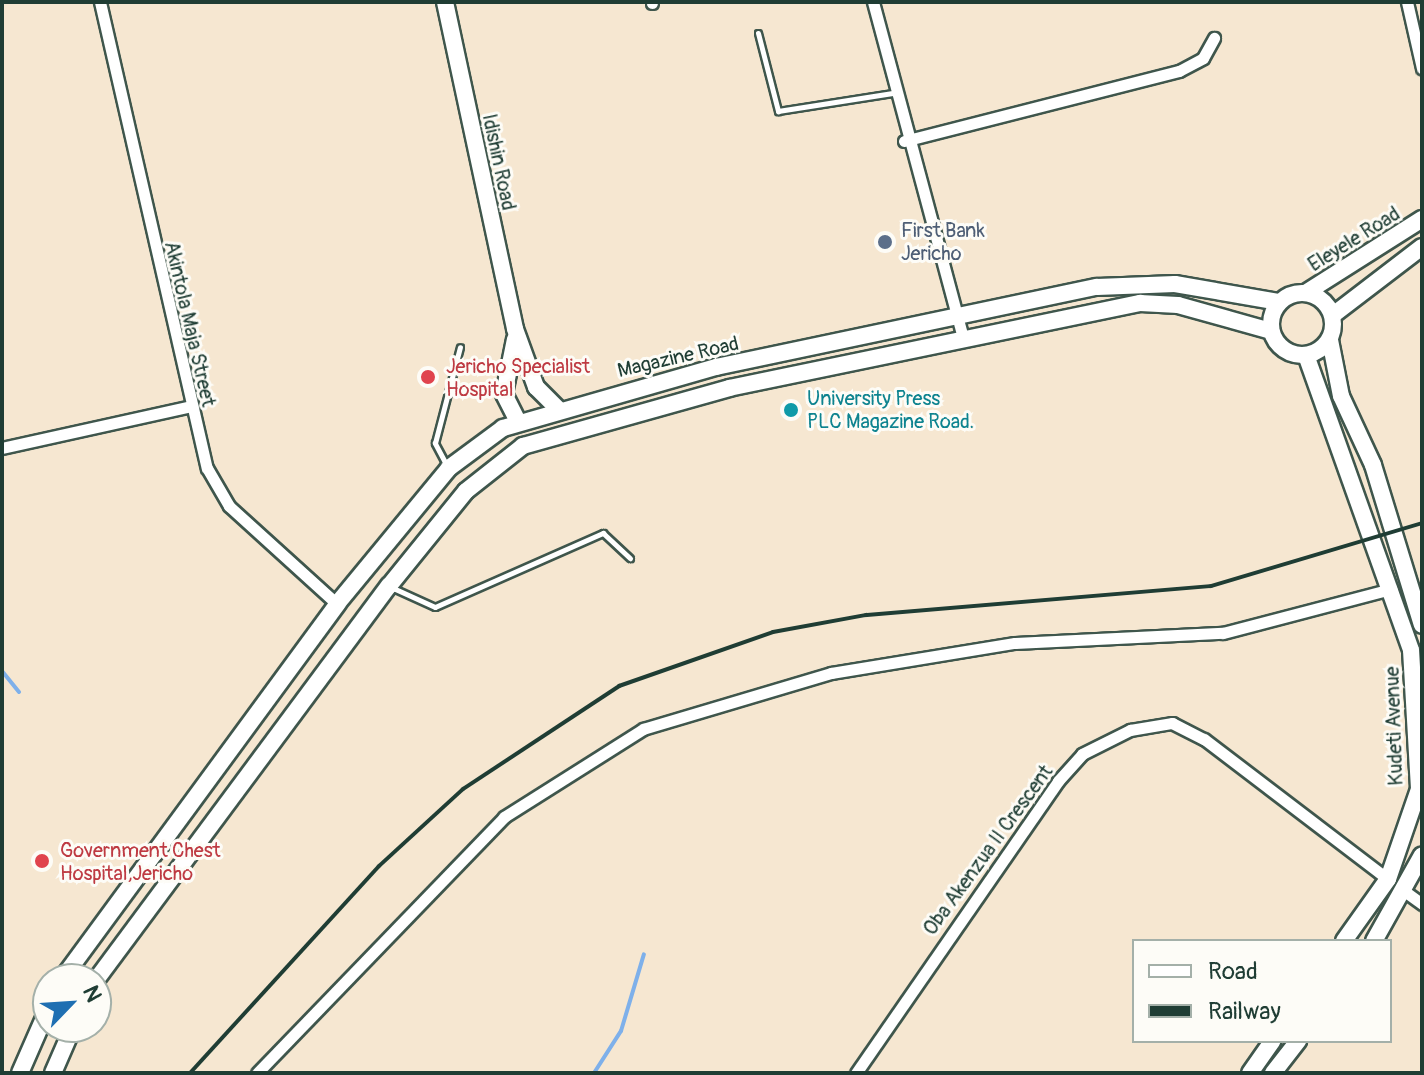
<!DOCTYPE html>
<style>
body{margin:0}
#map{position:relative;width:1424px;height:1075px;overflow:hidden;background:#f6e7d1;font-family:Pangolin,sans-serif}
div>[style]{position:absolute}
.stream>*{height:4px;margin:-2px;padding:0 2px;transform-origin:2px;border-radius:2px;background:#7eb0ea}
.roads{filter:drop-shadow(2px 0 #3f564c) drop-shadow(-2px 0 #3f564c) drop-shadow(0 2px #3f564c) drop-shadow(0 -2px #3f564c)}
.lane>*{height:5px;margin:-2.5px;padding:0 2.5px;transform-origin:2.5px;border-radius:2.5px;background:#fff}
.street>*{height:11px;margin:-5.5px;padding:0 5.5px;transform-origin:5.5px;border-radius:5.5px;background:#fff}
.secondary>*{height:16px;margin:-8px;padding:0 8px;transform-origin:8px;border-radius:8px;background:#fff}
.primary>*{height:16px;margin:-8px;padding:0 8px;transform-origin:8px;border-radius:8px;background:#fff}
.primary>.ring{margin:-8px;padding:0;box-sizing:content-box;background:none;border:16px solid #fff;border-radius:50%}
.rail>*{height:4px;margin:-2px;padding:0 2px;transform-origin:2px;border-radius:2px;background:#1f3d34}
.dots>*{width:22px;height:22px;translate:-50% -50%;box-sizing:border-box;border:4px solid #fdfcf7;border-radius:50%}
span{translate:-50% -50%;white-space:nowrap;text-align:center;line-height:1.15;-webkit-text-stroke:6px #fdfcf7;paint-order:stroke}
.street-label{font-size:20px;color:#1f3d34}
.service-label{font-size:20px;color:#4e5e75}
.left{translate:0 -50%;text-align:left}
.health-label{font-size:20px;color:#be3a42}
.culture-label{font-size:20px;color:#0d838f}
.frame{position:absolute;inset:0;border:4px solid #1f3d34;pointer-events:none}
.legend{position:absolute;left:1132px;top:939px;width:260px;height:104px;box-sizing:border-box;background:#fdfcf7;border:2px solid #a4b0a9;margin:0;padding:10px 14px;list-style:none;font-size:24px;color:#1f3d34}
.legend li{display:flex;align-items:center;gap:16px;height:40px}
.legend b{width:40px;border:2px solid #a4b0a9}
.north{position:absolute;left:32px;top:963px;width:80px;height:80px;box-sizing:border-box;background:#fdfcf7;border:2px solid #a4b0a9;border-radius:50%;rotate:65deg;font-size:22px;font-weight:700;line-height:32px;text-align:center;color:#1f3d34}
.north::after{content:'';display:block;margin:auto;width:28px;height:36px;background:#1f6fb2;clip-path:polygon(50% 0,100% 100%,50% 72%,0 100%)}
</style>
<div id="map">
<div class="stream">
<div style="left:2px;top:671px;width:27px;rotate:51deg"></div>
<div style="left:594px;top:1073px;width:50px;rotate:-57.3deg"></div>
<div style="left:621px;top:1031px;width:80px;rotate:-73.4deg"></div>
</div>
<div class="roads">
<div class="lane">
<div style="left:758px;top:33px;width:81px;rotate:75.6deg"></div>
<div style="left:778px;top:111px;width:116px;rotate:-8.9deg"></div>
<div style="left:446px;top:464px;width:24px;rotate:-118deg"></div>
<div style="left:435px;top:443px;width:99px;rotate:-75.4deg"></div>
<div style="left:393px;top:588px;width:46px;rotate:24.3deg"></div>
<div style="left:435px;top:607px;width:184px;rotate:-23.8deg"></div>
<div style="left:603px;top:533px;width:37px;rotate:43deg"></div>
</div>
<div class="street">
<div style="left:100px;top:2px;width:478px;rotate:77.1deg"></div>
<div style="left:207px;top:468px;width:44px;rotate:59.9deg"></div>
<div style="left:229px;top:506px;width:146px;rotate:42.2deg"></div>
<div style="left:652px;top:2px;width:1px;rotate:90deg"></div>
<div style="left:873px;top:2px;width:349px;rotate:75deg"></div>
<div style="left:1407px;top:2px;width:68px;rotate:77.2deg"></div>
<div style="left:904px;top:141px;width:284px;rotate:-14.3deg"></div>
<div style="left:1179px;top:71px;width:27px;rotate:-28deg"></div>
<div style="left:1203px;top:58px;width:23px;rotate:-61deg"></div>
<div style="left:2px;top:448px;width:195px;rotate:-12.5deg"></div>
<div style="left:1407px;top:893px;width:19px;rotate:36deg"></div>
<div style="left:257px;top:1073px;width:356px;rotate:-46deg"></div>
<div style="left:504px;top:817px;width:165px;rotate:-32.3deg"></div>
<div style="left:643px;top:729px;width:196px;rotate:-16.6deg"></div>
<div style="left:831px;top:673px;width:186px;rotate:-9.3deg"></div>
<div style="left:1015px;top:643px;width:208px;rotate:-2.8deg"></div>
<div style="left:1223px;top:633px;width:174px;rotate:-14.7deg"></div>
<div style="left:856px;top:1073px;width:355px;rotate:-55.3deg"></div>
<div style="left:1058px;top:781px;width:36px;rotate:-48deg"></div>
<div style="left:1082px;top:754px;width:54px;rotate:-26.6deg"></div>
<div style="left:1130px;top:730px;width:43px;rotate:-9.5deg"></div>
<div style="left:1172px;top:723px;width:36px;rotate:27deg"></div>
<div style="left:1204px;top:739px;width:231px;rotate:37.3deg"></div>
</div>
<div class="secondary">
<div style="left:445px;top:2px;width:334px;rotate:77.9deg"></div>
<div style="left:515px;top:329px;width:62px;rotate:70.1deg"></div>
<div style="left:536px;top:387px;width:30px;rotate:45deg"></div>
<div style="left:515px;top:339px;width:56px;rotate:101.3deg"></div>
<div style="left:504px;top:394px;width:29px;rotate:63deg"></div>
<div style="left:1330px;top:340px;width:57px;rotate:78.9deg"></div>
<div style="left:1341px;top:396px;width:76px;rotate:65.1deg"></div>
<div style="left:1373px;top:465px;width:167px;rotate:73deg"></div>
<div style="left:1306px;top:355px;width:313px;rotate:70.4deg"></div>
<div style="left:1411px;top:650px;width:139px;rotate:86.7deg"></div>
<div style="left:1419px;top:789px;width:95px;rotate:109deg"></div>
<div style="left:1388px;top:879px;width:76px;rotate:125.4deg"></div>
<div style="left:1374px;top:941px;width:98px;rotate:-60.8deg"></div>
<div style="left:1250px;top:1073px;width:39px;rotate:-55deg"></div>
<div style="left:1273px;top:1073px;width:41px;rotate:-52deg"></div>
</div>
<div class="primary">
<div style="left:1307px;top:292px;width:136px;rotate:-32.4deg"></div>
<div class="ring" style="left:1271px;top:293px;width:46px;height:46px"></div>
<div style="left:1333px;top:315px;width:112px;rotate:-37.4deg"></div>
<div style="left:62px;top:979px;width:465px;rotate:-53.7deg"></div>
<div style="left:337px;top:604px;width:176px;rotate:-50.5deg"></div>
<div style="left:449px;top:468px;width:67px;rotate:-36.5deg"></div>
<div style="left:503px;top:428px;width:222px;rotate:-16deg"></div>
<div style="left:716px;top:367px;width:389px;rotate:-11.9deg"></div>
<div style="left:1097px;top:287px;width:78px;rotate:-2.2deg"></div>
<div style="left:1175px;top:284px;width:106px;rotate:9.8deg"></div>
<div style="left:96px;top:980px;width:491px;rotate:-53.4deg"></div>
<div style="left:389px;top:586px;width:122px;rotate:-51deg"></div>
<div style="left:466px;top:491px;width:73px;rotate:-38.3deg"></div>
<div style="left:523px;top:446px;width:214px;rotate:-15.7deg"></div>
<div style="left:729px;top:388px;width:420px;rotate:-11.7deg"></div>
<div style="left:1140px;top:303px;width:38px;rotate:3deg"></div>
<div style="left:1178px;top:305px;width:97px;rotate:15.6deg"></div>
<div style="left:20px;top:1073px;width:70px;rotate:-66.4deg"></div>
<div style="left:53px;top:1073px;width:50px;rotate:-66.5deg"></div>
</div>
</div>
<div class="rail">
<div style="left:190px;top:1073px;width:280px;rotate:-47.6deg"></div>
<div style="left:379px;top:866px;width:114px;rotate:-42.5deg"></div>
<div style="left:463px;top:789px;width:187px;rotate:-33.4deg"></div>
<div style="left:619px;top:686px;width:163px;rotate:-19.3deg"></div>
<div style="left:773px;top:632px;width:95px;rotate:-10.4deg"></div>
<div style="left:866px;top:615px;width:346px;rotate:-4.8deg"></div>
<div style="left:1211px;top:586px;width:220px;rotate:-16.6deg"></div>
</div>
<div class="dots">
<div style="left:885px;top:242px;background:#5c6f8a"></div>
<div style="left:428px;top:377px;background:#e0444e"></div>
<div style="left:791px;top:410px;background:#0f9aa8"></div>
<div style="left:42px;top:861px;background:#e0444e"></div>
</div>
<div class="street-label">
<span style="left:499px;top:162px;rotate:78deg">Idishin Road</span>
<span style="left:1354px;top:239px;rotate:-32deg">Eleyele Road</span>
<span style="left:190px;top:324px;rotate:77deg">Akintola Maja Street</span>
<span style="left:678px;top:357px;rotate:-13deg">Magazine Road</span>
<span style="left:1394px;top:726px;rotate:-92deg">Kudeti Avenue</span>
<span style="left:988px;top:850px;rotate:-54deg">Oba Akenzua II Crescent</span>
</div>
<div class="service-label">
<span class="left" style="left:901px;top:242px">First Bank<br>Jericho</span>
</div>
<div class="health-label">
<span class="left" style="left:446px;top:378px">Jericho Specialist<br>Hospital</span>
<span class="left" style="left:60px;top:862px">Government Chest<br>Hospital,Jericho</span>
</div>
<div class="culture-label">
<span class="left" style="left:807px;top:410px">University Press<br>PLC Magazine Road.</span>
</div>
<div class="frame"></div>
<ul class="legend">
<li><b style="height:10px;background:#fff"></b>Road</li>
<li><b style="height:10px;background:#1f3d34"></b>Railway</li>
</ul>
<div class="north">N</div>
</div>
